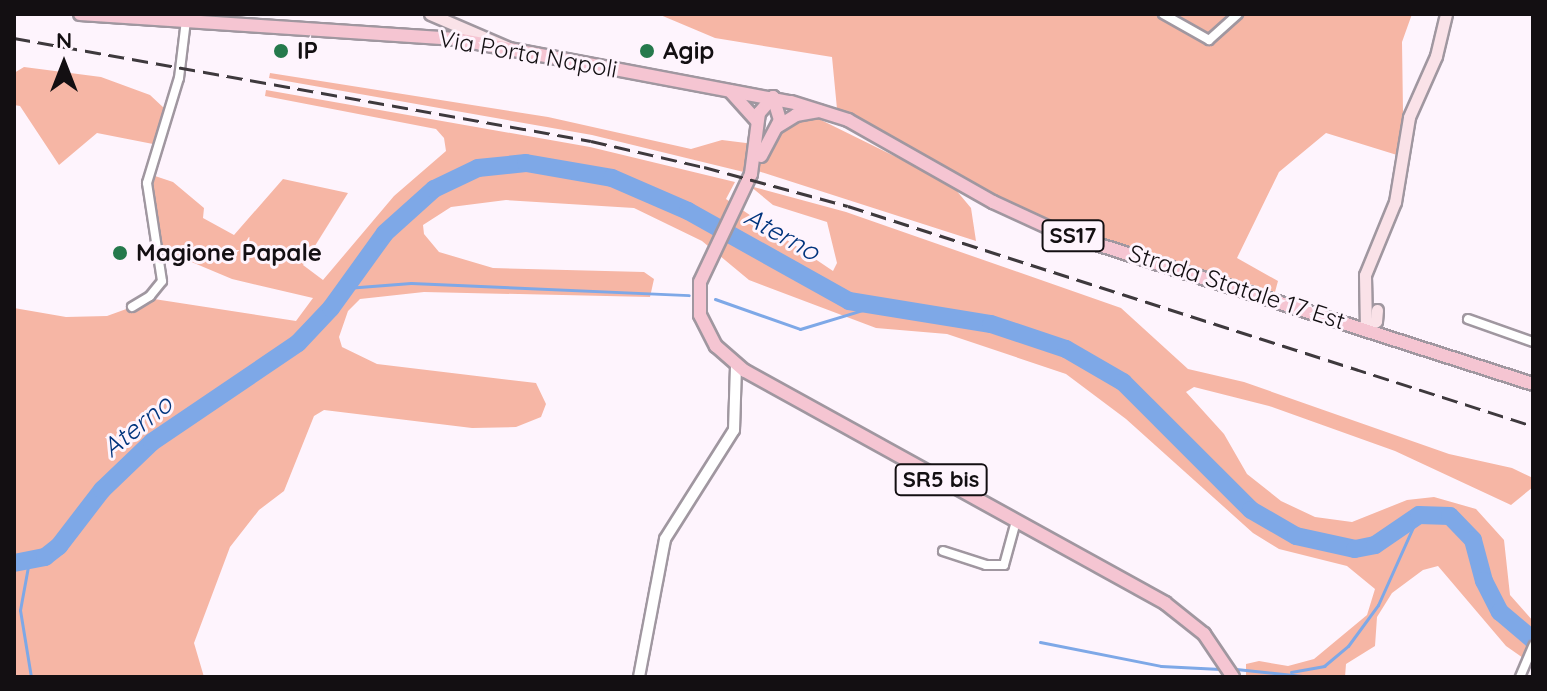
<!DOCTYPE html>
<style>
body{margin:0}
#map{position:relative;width:1547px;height:691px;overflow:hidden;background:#fef4fd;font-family:Quicksand,sans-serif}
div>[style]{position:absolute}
.green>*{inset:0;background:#f6b6a5}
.stream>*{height:3px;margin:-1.5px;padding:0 1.5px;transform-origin:1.5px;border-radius:1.5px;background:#7ea8e7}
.river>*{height:18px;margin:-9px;padding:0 9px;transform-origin:9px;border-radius:9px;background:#7ea8e7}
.roads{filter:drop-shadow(2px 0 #a097a0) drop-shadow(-2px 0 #a097a0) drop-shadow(0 2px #a097a0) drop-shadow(0 -2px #a097a0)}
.minor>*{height:8px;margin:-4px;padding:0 4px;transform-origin:4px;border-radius:4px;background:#fff}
.tertiary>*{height:10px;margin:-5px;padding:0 5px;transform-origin:5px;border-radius:5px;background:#fff}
.secondary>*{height:11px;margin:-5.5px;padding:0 5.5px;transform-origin:5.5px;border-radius:5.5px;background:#fae2e8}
.primary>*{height:12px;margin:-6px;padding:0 6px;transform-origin:6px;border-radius:6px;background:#f5c5d2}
.rail>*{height:3px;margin-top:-1.5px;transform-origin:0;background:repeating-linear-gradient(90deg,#3e393d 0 16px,transparent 0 24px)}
.dots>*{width:22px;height:22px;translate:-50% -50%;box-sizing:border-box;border:4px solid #fef4fd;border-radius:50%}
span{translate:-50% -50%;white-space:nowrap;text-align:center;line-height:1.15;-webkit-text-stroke:6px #fef4fd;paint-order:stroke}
.shield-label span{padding:2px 6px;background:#fef4fd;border:2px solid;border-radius:6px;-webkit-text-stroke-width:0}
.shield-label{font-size:22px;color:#130f12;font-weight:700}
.poi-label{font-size:24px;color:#130f12;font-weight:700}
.left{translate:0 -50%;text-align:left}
.street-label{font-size:24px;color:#130f12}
.water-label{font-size:26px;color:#00347d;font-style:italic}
.frame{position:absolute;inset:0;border:16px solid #130f12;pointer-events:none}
.north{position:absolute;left:24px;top:24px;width:80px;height:80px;-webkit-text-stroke:6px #fef4fd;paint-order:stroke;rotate:0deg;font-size:22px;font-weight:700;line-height:32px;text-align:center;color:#130f12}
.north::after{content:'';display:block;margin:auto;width:28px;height:36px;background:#130f12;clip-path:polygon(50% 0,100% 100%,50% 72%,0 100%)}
</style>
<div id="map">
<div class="green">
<div style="clip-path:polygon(658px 14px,1412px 14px,1402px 42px,1403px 112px,1397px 155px,1326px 133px,1279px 172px,1237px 258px,1278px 281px,1275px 292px,1059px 225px,1004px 201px,837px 109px,832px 57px,715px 38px)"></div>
<div style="clip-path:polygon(24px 67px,101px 77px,150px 95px,165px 109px,153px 144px,97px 133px,59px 165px,20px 106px,14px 105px,14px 73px)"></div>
<div style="clip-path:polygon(270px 73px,548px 117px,691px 149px,722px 140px,771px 146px,789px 123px,817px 118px,951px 184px,971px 208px,976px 241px,758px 171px,756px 175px,592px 135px,269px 78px)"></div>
<div style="clip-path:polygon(266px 90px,590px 147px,735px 182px,726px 199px,833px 271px,837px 263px,827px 222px,773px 205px,750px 186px,846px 212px,1121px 308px,1188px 369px,1244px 382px,1449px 454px,1512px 468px,1533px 478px,1533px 487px,1511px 505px,1395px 451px,1269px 406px,1194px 387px,1186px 392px,1224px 434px,1247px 474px,1281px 501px,1315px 517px,1352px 522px,1407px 500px,1434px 497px,1476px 509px,1504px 540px,1510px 595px,1533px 621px,1533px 665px,1506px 646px,1438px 566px,1423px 570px,1392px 593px,1377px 617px,1375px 646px,1346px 664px,1345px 677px,1246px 675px,1246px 664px,1259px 661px,1288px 666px,1314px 659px,1367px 615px,1375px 589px,1347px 566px,1279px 549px,1253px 533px,1126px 419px,1066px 374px,947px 334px,876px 328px,749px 280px,702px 241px,634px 208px,506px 200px,451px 207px,423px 225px,424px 234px,439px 252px,493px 268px,644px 272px,654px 279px,650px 297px,424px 292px,360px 299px,348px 311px,339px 337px,342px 347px,377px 364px,536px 383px,546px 404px,541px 417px,516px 427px,472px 428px,324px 410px,314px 416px,284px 491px,259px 510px,230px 547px,194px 643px,204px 677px,14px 677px,14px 308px,66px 317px,107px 316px,154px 299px,296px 321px,313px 298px,232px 279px,163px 250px,152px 191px,155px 176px,173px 182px,204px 208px,203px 218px,234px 235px,283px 179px,348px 193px,303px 265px,323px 280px,394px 196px,446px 151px,444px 138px,436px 129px,265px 96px)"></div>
</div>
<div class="stream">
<div style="left:346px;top:288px;width:65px;rotate:-4.4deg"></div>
<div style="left:411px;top:283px;width:278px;rotate:2.5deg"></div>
<div style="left:715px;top:299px;width:90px;rotate:19.4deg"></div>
<div style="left:800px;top:329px;width:72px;rotate:-16.9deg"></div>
<div style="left:29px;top:561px;width:50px;rotate:100.4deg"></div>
<div style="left:20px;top:610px;width:68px;rotate:80.7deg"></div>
<div style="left:1040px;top:642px;width:123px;rotate:11.2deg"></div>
<div style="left:1161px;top:666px;width:59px;rotate:2.9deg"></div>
<div style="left:1236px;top:669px;width:76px;rotate:6deg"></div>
<div style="left:1291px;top:672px;width:34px;rotate:-10deg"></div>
<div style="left:1324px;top:666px;width:31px;rotate:-40deg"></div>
<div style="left:1348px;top:646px;width:51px;rotate:-53.8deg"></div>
<div style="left:1378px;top:605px;width:85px;rotate:-65.8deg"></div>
<div style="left:1413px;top:527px;width:19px;rotate:-43deg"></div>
</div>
<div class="river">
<div style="left:14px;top:563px;width:32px;rotate:-11deg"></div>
<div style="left:45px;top:557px;width:18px;rotate:-38deg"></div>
<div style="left:59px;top:546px;width:71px;rotate:-52.5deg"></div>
<div style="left:102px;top:490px;width:69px;rotate:-43.8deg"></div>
<div style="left:152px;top:442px;width:176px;rotate:-34.1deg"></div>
<div style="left:298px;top:343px;width:48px;rotate:-46.7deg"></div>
<div style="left:331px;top:308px;width:92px;rotate:-54.2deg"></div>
<div style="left:385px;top:233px;width:66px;rotate:-41.9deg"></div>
<div style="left:434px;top:189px;width:49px;rotate:-25.5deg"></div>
<div style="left:478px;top:168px;width:48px;rotate:-5.9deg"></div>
<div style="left:526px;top:163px;width:87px;rotate:9.9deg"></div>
<div style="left:612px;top:178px;width:83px;rotate:23.5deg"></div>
<div style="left:688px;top:211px;width:184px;rotate:29.2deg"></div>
<div style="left:849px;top:301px;width:144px;rotate:9.2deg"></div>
<div style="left:991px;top:324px;width:79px;rotate:18.4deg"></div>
<div style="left:1066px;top:349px;width:66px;rotate:30.1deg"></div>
<div style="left:1123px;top:382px;width:181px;rotate:45deg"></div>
<div style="left:1251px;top:510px;width:52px;rotate:30deg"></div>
<div style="left:1296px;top:536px;width:60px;rotate:12.4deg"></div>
<div style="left:1355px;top:549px;width:20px;rotate:-11deg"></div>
<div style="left:1375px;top:545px;width:53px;rotate:-34.3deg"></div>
<div style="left:1419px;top:515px;width:31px;rotate:2deg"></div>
<div style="left:1450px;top:516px;width:33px;rotate:46deg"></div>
<div style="left:1473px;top:540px;width:42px;rotate:75deg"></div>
<div style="left:1484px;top:581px;width:35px;rotate:63deg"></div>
<div style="left:1500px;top:612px;width:43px;rotate:40.3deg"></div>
</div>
<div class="roads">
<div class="minor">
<div style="left:1163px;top:14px;width:53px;rotate:29.5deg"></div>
<div style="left:1209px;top:40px;width:39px;rotate:-42deg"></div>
<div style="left:132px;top:307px;width:21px;rotate:-31deg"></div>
<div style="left:150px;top:296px;width:19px;rotate:-51deg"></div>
<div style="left:162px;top:281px;width:99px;rotate:-98.7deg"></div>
<div style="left:147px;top:183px;width:110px;rotate:-73.1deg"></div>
<div style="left:179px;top:78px;width:58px;rotate:-83.1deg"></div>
<div style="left:1468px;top:319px;width:69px;rotate:19.5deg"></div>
<div style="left:943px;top:551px;width:45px;rotate:18deg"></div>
<div style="left:986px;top:565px;width:18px"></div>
<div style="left:1004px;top:565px;width:46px;rotate:-74.7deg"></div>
<div style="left:1520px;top:677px;width:34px;rotate:-67deg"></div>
</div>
<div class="tertiary">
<div style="left:639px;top:677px;width:140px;rotate:-79.3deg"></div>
<div style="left:665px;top:539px;width:129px;rotate:-57.7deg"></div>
<div style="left:734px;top:430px;width:65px;rotate:-88.2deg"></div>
</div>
<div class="secondary">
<div style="left:430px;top:14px;width:86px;rotate:23.3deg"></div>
<div style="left:1377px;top:310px;width:11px;rotate:95deg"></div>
<div style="left:1376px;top:321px;width:12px;rotate:145deg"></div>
<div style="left:1366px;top:328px;width:53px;rotate:-91.1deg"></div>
<div style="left:1365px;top:275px;width:79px;rotate:-67.7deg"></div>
<div style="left:1395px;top:202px;width:86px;rotate:-80.6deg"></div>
<div style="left:1409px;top:117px;width:67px;rotate:-66.1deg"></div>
<div style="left:1436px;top:56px;width:43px;rotate:-76.6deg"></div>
</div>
<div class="primary">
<div style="left:80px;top:14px;width:377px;rotate:3.8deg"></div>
<div style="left:456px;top:39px;width:341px;rotate:10.7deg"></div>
<div style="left:791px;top:102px;width:60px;rotate:17.5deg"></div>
<div style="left:848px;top:120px;width:167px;rotate:29.5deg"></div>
<div style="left:993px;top:202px;width:69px;rotate:24.7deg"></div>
<div style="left:1056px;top:231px;width:501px;rotate:17.78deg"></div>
<div style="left:730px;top:91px;width:40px;rotate:48deg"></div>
<div style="left:773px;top:97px;width:21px;rotate:131deg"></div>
<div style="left:759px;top:113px;width:62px;rotate:97.5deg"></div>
<div style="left:751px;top:174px;width:119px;rotate:115.3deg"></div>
<div style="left:700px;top:282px;width:33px;rotate:90deg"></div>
<div style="left:700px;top:315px;width:35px;rotate:63deg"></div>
<div style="left:716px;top:346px;width:38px;rotate:41deg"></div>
<div style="left:745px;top:371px;width:480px;rotate:28.9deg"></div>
<div style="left:1165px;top:603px;width:50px;rotate:38.5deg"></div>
<div style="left:1204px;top:634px;width:52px;rotate:56deg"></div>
<div style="left:777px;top:127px;width:22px;rotate:-32deg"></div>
<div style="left:796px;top:115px;width:23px;rotate:-10deg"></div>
<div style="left:761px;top:156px;width:41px;rotate:-62.2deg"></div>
<div style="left:780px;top:120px;width:24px;rotate:-107deg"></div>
</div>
</div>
<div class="rail">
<div style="left:14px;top:38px;width:586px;rotate:10.12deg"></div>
<div style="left:591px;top:141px;width:116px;rotate:13deg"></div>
<div style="left:704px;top:167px;width:149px;rotate:15.2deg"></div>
<div style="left:848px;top:206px;width:719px;rotate:17.81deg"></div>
</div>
<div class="dots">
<div style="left:281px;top:51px;background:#25794c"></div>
<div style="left:647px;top:51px;background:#25794c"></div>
<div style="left:120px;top:253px;background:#25794c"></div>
</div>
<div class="shield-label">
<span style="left:1073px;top:236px">SS17</span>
<span style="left:941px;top:480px">SR5 bis</span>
</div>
<div class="poi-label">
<span class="left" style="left:297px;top:51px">IP</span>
<span class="left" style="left:663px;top:51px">Agip</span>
<span class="left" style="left:136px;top:253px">Magione Papale</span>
</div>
<div class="street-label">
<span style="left:528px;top:54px;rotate:10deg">Via Porta Napoli</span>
<span style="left:1237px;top:287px;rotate:18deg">Strada Statale 17 Est</span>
</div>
<div class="water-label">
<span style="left:782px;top:234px;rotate:29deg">Aterno</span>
<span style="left:137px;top:426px;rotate:-39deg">Aterno</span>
</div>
<div class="frame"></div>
<div class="north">N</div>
</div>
